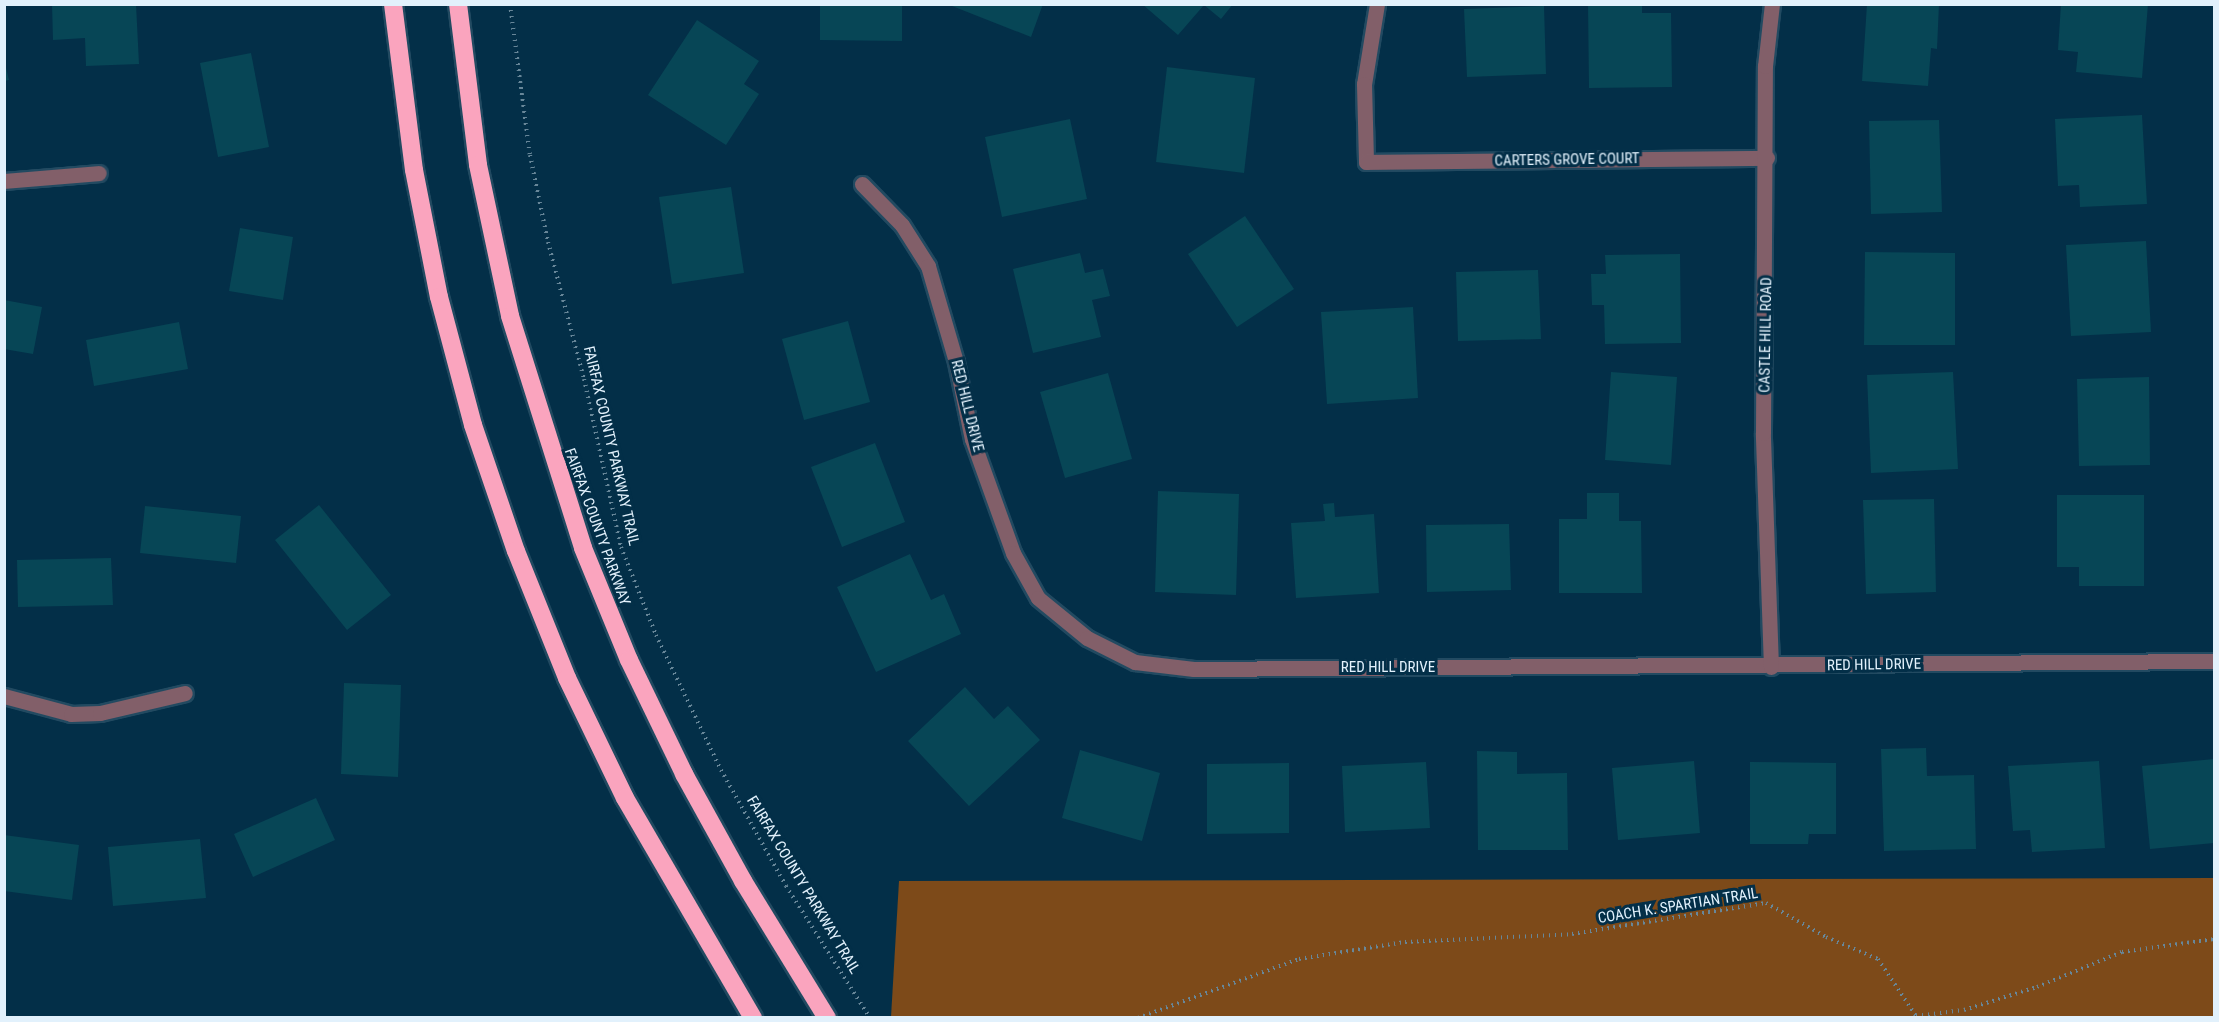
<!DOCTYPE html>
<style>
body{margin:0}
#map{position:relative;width:2219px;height:1022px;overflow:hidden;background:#032f48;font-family:"Roboto Condensed",sans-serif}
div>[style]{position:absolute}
.forest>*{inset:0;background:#7d4a19}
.building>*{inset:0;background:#074656}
.path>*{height:4px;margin-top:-2px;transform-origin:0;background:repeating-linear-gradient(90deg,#688799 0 1.5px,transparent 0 6px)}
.roads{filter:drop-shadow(2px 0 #224a61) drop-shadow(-2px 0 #224a61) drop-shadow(0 2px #224a61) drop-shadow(0 -2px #224a61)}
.minor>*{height:15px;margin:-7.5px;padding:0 7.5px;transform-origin:7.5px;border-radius:7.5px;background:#825f69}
.highway>*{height:18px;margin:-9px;padding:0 9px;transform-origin:9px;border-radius:9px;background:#faa4be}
span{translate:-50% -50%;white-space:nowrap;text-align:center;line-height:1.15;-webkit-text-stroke:6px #032f48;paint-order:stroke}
.street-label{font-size:15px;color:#e2f1fc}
.frame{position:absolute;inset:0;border:6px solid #e2f1fc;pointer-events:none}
</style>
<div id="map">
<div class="forest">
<div style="clip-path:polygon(2214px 878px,2214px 1017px,891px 1017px,899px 881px)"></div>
</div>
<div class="building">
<div style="clip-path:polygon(52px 4px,136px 4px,139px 64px,86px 66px,85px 38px,53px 40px)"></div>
<div style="clip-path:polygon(820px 4px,902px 4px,902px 41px,820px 40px)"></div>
<div style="clip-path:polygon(947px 4px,1043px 4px,1031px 37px)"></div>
<div style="clip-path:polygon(1142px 4px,1233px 4px,1221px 19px,1204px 5px,1178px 35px)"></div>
<div style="clip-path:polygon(1588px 4px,1642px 4px,1642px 13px,1671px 13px,1672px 87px,1589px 88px)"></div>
<div style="clip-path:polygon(1867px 4px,1939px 4px,1937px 49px,1931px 48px,1928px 86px,1862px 81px)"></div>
<div style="clip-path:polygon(2061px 4px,2148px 4px,2142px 78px,2076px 72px,2078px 52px,2058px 50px)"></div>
<div style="clip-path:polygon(1544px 6px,1546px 74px,1467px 77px,1464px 9px)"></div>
<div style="clip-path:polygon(697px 20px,759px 61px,744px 84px,759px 94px,726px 145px,648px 95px)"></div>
<div style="clip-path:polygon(251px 53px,269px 147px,218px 157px,200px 63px)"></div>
<div style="clip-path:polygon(4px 60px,9px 80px,4px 81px)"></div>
<div style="clip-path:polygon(1167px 67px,1255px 78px,1244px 173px,1156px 162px)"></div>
<div style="clip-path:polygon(2142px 115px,2147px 204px,2080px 207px,2079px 185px,2058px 186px,2055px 119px)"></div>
<div style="clip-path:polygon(1070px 119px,1087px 199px,1002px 217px,985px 137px)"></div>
<div style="clip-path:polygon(1939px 120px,1942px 212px,1871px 214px,1869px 121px)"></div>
<div style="clip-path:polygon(731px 187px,744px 273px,672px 284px,659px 197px)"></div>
<div style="clip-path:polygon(1245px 216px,1294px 289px,1237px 327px,1188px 254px)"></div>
<div style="clip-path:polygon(240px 228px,293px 237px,283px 300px,229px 291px)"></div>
<div style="clip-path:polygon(2146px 241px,2151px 332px,2071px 336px,2066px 245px)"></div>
<div style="clip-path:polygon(1865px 252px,1955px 253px,1955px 345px,1864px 345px)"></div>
<div style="clip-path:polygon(1080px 253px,1085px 273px,1103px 269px,1110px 296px,1092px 300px,1101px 337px,1033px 353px,1013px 269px)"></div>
<div style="clip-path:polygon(1680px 254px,1681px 343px,1605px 344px,1604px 305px,1592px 305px,1591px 274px,1606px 274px,1605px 255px)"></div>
<div style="clip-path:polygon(1538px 270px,1541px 339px,1458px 341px,1456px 272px)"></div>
<div style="clip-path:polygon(4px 300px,42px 307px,33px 354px,4px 349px)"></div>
<div style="clip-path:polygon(1413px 307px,1418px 398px,1327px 404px,1321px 312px)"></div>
<div style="clip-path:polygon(848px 321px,870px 402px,804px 420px,782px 339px)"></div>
<div style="clip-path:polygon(179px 322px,188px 369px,94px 386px,86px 340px)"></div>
<div style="clip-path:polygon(1611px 372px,1677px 377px,1671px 465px,1605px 460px)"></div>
<div style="clip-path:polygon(1953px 372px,1958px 469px,1871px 473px,1867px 375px)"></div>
<div style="clip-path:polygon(1108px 373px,1132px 459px,1065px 478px,1040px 392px)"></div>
<div style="clip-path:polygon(2149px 377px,2150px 465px,2079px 466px,2077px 379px)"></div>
<div style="clip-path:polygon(875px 443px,905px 522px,842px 547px,811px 467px)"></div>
<div style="clip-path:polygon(1158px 491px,1239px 494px,1236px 595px,1155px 592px)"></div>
<div style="clip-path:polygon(1587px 493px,1619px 493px,1619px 521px,1641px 521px,1642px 593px,1559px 593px,1559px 519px,1587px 519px)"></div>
<div style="clip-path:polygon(2057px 495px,2144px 495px,2144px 586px,2079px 586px,2079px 567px,2057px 567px)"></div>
<div style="clip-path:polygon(1934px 499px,1936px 592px,1866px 594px,1863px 500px)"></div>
<div style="clip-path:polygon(1334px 503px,1335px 517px,1374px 514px,1379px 593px,1296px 598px,1291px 523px,1325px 521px,1323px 504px)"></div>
<div style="clip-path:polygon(319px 505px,391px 595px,347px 630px,275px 540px)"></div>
<div style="clip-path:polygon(145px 506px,241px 516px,236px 563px,140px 553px)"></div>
<div style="clip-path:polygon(1509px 524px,1511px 590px,1427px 592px,1426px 525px)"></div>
<div style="clip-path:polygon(910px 554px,931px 600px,944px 594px,961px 634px,876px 672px,837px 587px)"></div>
<div style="clip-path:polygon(111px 558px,113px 605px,18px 607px,17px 560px)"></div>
<div style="clip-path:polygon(344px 683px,401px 685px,398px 777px,341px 774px)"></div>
<div style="clip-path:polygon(965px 687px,994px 719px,1008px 706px,1040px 740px,969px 806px,908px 741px)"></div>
<div style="clip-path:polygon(1926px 748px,1927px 776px,1974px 775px,1976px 849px,1884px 851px,1881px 749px)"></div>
<div style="clip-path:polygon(1080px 750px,1160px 773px,1142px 841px,1062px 818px)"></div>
<div style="clip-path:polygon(1477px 751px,1517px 752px,1517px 774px,1567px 773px,1568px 850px,1478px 850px)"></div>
<div style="clip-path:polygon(2214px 759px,2214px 843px,2150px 849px,2142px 766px)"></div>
<div style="clip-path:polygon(1694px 761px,1700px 833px,1618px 840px,1612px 768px)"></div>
<div style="clip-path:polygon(2099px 761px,2105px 848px,2032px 852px,2030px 830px,2013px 831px,2008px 766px)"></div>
<div style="clip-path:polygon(1426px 762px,1430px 828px,1345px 832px,1342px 766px)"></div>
<div style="clip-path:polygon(1750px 762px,1836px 763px,1836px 834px,1809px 834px,1808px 844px,1750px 844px)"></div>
<div style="clip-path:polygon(1289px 763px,1289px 833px,1207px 834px,1207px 764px)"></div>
<div style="clip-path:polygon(316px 798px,335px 840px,253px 877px,234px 834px)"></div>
<div style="clip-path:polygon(4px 835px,79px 845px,72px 900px,4px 891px)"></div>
<div style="clip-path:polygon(200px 839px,206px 898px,113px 906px,108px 847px)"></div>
</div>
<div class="path">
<div style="left:510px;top:4px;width:152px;rotate:82.5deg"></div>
<div style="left:530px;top:155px;width:89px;rotate:78.3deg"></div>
<div style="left:548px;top:242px;width:142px;rotate:75.3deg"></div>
<div style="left:584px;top:379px;width:172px;rotate:77.6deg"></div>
<div style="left:621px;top:547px;width:95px;rotate:68.3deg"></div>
<div style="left:656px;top:635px;width:150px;rotate:64.3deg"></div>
<div style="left:721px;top:770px;width:133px;rotate:60.7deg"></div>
<div style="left:786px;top:886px;width:156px;rotate:57.5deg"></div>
<div style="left:1138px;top:1018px;width:171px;rotate:-20.1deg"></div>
<div style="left:1299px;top:959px;width:107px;rotate:-9.1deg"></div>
<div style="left:1405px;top:942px;width:167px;rotate:-2.7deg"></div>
<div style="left:1572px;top:934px;width:196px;rotate:-9.1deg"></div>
<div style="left:1766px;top:903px;width:69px;rotate:29.5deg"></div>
<div style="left:1826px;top:937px;width:56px;rotate:22.9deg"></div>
<div style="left:1878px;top:959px;width:69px;rotate:56.3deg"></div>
<div style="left:1916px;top:1016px;width:48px;rotate:-7.1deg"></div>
<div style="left:1964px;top:1010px;width:77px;rotate:-17.5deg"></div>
<div style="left:2037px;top:987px;width:92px;rotate:-22.4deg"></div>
<div style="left:2122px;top:952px;width:93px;rotate:-8deg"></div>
</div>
<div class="roads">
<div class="minor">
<div style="left:1377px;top:4px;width:81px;rotate:99.2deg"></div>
<div style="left:1364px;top:84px;width:78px;rotate:88.5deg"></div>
<div style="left:1366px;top:162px;width:401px;rotate:-0.6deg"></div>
<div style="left:4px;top:181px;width:95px;rotate:-4.8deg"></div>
<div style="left:862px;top:184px;width:57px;rotate:45.7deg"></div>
<div style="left:902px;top:225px;width:49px;rotate:57.6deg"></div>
<div style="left:928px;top:266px;width:100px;rotate:73.7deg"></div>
<div style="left:956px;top:362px;width:79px;rotate:78.3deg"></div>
<div style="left:972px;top:439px;width:121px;rotate:70.2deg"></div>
<div style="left:1013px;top:553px;width:51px;rotate:60.9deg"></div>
<div style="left:1038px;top:598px;width:63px;rotate:39.2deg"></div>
<div style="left:1087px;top:638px;width:54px;rotate:26.6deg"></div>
<div style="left:1135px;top:662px;width:59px;rotate:6.8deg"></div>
<div style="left:1194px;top:669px;width:1020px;rotate:-0.45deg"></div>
<div style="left:1771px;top:667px;width:234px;rotate:-92deg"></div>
<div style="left:1763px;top:433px;width:367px;rotate:-89.7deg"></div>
<div style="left:1765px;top:66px;width:62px;rotate:-83.6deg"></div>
<div style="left:4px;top:696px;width:69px;rotate:15deg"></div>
<div style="left:71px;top:714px;width:29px;rotate:-2deg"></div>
<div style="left:100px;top:713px;width:87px;rotate:-13.2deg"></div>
</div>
<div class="highway">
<div style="left:393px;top:4px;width:167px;rotate:82.8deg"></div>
<div style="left:414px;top:170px;width:129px;rotate:78.9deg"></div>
<div style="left:439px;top:297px;width:132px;rotate:75.1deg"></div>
<div style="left:473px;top:425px;width:133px;rotate:71.2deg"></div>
<div style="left:516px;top:551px;width:137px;rotate:68.1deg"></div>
<div style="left:567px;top:678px;width:133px;rotate:64.2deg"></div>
<div style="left:625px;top:798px;width:255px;rotate:59.8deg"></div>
<div style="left:458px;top:4px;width:162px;rotate:82.9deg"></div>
<div style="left:478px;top:165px;width:154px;rotate:78deg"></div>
<div style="left:510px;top:316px;width:243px;rotate:72.5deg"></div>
<div style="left:583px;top:548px;width:121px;rotate:67.7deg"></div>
<div style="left:629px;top:660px;width:127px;rotate:64.2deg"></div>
<div style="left:684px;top:774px;width:122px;rotate:61.1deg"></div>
<div style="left:743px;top:881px;width:161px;rotate:58.5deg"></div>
</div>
</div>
<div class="street-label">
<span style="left:1567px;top:160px;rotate:-1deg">CARTERS GROVE COURT</span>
<span style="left:1766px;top:335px;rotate:-89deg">CASTLE HILL ROAD</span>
<span style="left:967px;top:406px;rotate:76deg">RED HILL DRIVE</span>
<span style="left:611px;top:446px;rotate:77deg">FAIRFAX COUNTY PARKWAY TRAIL</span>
<span style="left:597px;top:527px;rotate:70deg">FAIRFAX COUNTY PARKWAY</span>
<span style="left:1874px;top:665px;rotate:-1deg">RED HILL DRIVE</span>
<span style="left:1388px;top:668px">RED HILL DRIVE</span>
<span style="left:803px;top:885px;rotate:59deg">FAIRFAX COUNTY PARKWAY TRAIL</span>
<span style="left:1678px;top:906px;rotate:-9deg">COACH K. SPARTIAN TRAIL</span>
</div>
<div class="frame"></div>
</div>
